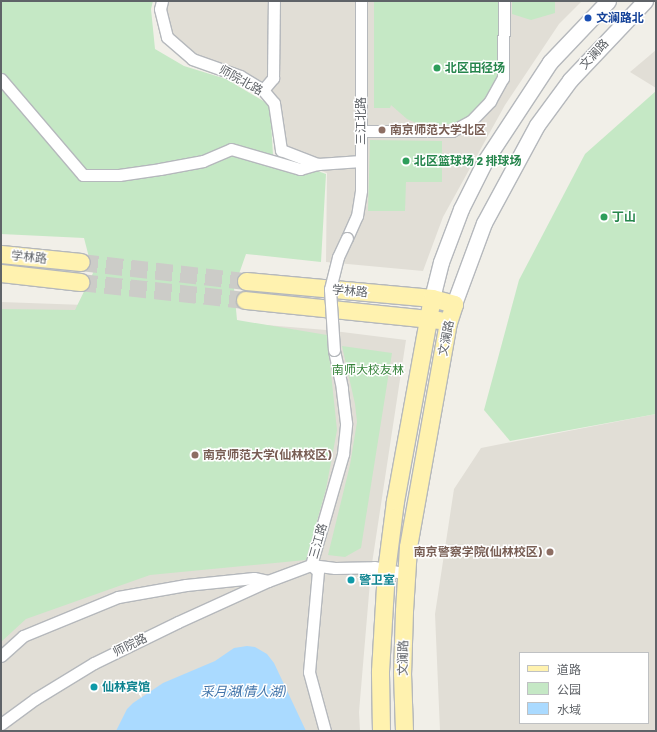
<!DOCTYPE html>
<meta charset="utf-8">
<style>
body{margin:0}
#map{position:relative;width:657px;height:732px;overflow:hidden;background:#f1efe8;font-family:Barlow,"Noto Sans SC",sans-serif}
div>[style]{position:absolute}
.education>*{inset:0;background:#e1ded6}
.green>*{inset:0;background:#c5e8c5}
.water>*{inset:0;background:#aadaff}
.primary-tunnel>*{height:17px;margin-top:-8.5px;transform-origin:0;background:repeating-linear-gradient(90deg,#ccccc8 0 17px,transparent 0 25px)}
.roads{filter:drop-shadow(1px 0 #b5b8bc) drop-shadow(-1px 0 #b5b8bc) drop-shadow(0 1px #b5b8bc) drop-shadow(0 -1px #b5b8bc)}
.minor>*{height:11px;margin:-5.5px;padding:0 5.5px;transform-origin:5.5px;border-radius:5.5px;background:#fff}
.secondary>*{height:15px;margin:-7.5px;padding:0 7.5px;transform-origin:7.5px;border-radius:7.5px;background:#fff}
.primary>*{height:17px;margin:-8.5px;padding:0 8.5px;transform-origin:8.5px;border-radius:8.5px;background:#fff2af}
.bridges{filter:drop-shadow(1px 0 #b5b8bc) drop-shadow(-1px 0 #b5b8bc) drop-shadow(0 1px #b5b8bc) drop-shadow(0 -1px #b5b8bc)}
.minor-bridge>*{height:11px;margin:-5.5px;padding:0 5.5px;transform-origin:5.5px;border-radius:5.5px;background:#fff}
.dots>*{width:11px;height:11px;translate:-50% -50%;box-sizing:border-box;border:2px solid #fff;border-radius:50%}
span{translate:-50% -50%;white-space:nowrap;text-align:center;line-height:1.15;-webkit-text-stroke:3px #fff;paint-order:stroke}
.transit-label{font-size:12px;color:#164399;font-weight:700}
.left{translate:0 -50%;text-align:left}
.street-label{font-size:12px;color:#5f6368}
.leisure-label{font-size:12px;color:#27864d;font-weight:700}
.education-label{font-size:12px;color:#785e54;font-weight:700}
.right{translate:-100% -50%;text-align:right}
.park-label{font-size:12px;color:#348238}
.culture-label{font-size:12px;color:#0d838f;font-weight:700}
.water-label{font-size:13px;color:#4174aa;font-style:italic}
.frame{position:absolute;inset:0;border:2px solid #5f6368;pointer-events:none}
.legend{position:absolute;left:519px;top:652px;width:130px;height:72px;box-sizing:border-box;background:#fff;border:1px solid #bfc1c3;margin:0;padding:5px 7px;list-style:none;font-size:12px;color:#5f6368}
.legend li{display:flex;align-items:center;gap:8px;height:20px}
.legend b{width:20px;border:1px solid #bfc1c3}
</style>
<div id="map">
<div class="education">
<div style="clip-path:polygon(157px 1px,582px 1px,559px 24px,505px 105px,443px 217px,423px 271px,326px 262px,327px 173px,275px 154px,272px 105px,243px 85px,196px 65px,163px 39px)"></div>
<div style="clip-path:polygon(656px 50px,656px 88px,630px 72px)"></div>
<div style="clip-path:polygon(1px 302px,85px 305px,195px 319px,326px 330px,406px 340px,371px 570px,359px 712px,360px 731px,1px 731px)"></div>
<div style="clip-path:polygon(evenodd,656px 414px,656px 731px,440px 731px,435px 614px,454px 489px,481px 448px,656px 414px,520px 653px,648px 653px,648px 723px,520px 723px,520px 653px)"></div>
</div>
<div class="green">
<div style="clip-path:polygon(1px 1px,153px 1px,151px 9px,155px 49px,184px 66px,226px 79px,270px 105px,273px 155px,326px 174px,321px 262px,246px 254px,234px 288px,237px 320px,327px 335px,337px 430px,326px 489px,306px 560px,150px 575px,26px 619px,1px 642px,1px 309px,75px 310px,93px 273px,84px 238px,1px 234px)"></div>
<div style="clip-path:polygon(374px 1px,501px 1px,500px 80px,490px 97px,466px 119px,451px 124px,425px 125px,416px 123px,407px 119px,391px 105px,390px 108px,374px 108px)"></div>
<div style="clip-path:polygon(512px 1px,555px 1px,555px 13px,531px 20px,512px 14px)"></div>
<div style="clip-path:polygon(656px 91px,656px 414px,510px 441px,484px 410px,519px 280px,585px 154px)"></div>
<div style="clip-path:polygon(370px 140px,442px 141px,442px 182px,406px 182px,405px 211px,368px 211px)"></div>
<div style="clip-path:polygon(342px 346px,392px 353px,361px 548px,345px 557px,328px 555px,350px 465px,357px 422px,355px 404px)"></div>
</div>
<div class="water">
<div style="clip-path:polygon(247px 646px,255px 647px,267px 654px,274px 663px,306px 731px,116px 731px,127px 709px,133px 703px,163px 683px,215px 661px,234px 648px)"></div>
</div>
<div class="primary-tunnel">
<div style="left:81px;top:262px;width:166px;rotate:6.6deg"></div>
<div style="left:80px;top:282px;width:166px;rotate:6.2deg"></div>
</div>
<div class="roads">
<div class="minor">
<div style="left:162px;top:1px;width:8px;rotate:104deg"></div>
<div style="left:160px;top:9px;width:29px;rotate:76deg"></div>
<div style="left:167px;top:37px;width:33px;rotate:41deg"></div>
<div style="left:192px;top:59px;width:51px;rotate:19.5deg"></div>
<div style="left:240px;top:76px;width:27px;rotate:31deg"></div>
<div style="left:263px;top:90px;width:17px;rotate:50deg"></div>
<div style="left:274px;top:103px;width:48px;rotate:81.5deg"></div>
<div style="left:281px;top:150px;width:40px;rotate:21deg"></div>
<div style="left:318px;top:164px;width:43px;rotate:-4deg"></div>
<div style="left:1px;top:79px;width:126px;rotate:49.5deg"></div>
<div style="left:83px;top:175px;width:36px"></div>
<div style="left:119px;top:175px;width:41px;rotate:-8.3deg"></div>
<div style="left:160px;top:169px;width:44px;rotate:-10.5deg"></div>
<div style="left:203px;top:161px;width:30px;rotate:-23deg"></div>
<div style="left:231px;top:149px;width:72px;rotate:16.2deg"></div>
<div style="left:300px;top:169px;width:19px;rotate:-16deg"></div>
<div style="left:263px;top:90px;width:16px;rotate:-50deg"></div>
<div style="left:273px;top:78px;width:77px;rotate:-89.3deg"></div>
<div style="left:361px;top:131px;width:91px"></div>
<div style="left:452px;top:131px;width:21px;rotate:-28deg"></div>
<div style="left:471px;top:121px;width:28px;rotate:-46deg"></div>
<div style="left:490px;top:101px;width:26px;rotate:-61deg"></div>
<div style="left:503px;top:78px;width:77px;rotate:-89.3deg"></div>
<div style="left:347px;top:238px;width:24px;rotate:-66deg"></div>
<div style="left:357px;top:216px;width:26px;rotate:-81deg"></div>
<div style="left:361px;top:190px;width:189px;rotate:-90deg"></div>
<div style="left:1px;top:656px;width:30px;rotate:-42deg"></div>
<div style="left:23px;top:636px;width:103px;rotate:-22.3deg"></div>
<div style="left:118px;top:597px;width:69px;rotate:-10deg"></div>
<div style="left:186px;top:585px;width:68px;rotate:-5.9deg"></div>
<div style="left:254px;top:578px;width:14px;rotate:12deg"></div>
<div style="left:1px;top:724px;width:42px;rotate:-36.3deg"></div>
<div style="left:35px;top:699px;width:69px;rotate:-31.4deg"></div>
<div style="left:94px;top:663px;width:93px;rotate:-26deg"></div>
<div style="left:178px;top:622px;width:99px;rotate:-24.5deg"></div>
<div style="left:268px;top:581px;width:46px;rotate:-20.4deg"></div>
<div style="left:311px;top:565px;width:24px;rotate:7deg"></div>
<div style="left:335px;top:568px;width:39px;rotate:-1deg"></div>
<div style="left:374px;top:567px;width:33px;rotate:12deg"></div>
<div style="left:325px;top:731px;width:61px;rotate:-105.2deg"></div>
<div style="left:309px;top:672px;width:101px;rotate:-84.9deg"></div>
<div style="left:318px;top:571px;width:9px;rotate:-139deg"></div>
<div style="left:311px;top:565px;width:116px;rotate:-73.9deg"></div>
<div style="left:343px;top:454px;width:31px;rotate:-84deg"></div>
<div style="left:346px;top:423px;width:35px;rotate:-97deg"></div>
<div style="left:342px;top:388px;width:39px;rotate:-102deg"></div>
</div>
<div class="secondary">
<div style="left:432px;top:298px;width:37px;rotate:-76deg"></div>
<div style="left:441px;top:262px;width:57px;rotate:-69.3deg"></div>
<div style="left:461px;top:209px;width:54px;rotate:-63.4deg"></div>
<div style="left:485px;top:161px;width:118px;rotate:-56.7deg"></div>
<div style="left:550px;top:62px;width:84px;rotate:-46.4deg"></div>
<div style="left:454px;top:304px;width:86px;rotate:-69.7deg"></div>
<div style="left:484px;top:223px;width:111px;rotate:-61.6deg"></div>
<div style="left:537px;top:125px;width:56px;rotate:-53.7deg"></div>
<div style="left:570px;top:80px;width:109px;rotate:-46.5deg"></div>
</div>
<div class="primary">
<div style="left:1px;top:254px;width:80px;rotate:5.7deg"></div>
<div style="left:1px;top:273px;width:80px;rotate:6.5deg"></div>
<div style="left:246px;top:281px;width:187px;rotate:5.2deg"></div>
<div style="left:432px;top:298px;width:23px;rotate:15deg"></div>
<div style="left:454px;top:304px;width:19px;rotate:108deg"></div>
<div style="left:448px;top:322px;width:229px;rotate:100.1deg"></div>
<div style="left:408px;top:547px;width:64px;rotate:93.6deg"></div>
<div style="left:404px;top:611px;width:62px;rotate:91.8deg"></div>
<div style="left:402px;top:673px;width:58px;rotate:88deg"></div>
<div style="left:245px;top:300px;width:195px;rotate:5.9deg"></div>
<div style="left:381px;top:731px;width:60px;rotate:-91deg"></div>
<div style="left:380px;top:671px;width:100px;rotate:-86.6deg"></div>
<div style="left:386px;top:571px;width:71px;rotate:-82.7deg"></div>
<div style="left:395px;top:501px;width:206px;rotate:-79.7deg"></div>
</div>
</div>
<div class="bridges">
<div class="minor-bridge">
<div style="left:334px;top:350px;width:61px;rotate:-93.8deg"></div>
<div style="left:330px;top:289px;width:33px;rotate:-76deg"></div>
<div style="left:338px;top:257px;width:21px;rotate:-65deg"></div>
</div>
</div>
<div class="dots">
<div style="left:588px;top:18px;background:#1a4fb4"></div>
<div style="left:437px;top:68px;background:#2e9e5b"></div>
<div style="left:382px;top:130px;background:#8d6e63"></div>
<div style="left:406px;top:161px;background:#2e9e5b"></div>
<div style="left:604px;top:217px;background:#2e9e5b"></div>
<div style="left:195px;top:455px;background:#8d6e63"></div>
<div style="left:550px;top:552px;background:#8d6e63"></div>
<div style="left:351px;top:580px;background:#0f9aa8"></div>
<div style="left:94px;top:687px;background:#0f9aa8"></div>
</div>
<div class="transit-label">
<span class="left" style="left:596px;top:18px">文澜路北</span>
</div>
<div class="street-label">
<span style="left:594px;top:54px;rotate:-47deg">文澜路</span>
<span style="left:241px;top:80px;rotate:29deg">师院北路</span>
<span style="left:361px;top:121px;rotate:-90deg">三江北路</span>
<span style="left:29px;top:257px;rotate:6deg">学林路</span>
<span style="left:350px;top:291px;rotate:5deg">学林路</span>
<span style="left:446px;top:338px;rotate:-79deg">文澜路</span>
<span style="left:318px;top:541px;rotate:-74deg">三江路</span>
<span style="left:130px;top:645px;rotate:-26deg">师院路</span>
<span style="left:403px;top:658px;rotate:-89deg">文澜路</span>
</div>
<div class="leisure-label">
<span class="left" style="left:445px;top:68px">北区田径场</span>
<span class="left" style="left:414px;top:161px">北区篮球场 2 排球场</span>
<span class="left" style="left:612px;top:217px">丁山</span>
</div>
<div class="education-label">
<span class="left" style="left:390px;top:130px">南京师范大学北区</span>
<span class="left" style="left:203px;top:455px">南京师范大学(仙林校区)</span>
<span class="right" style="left:542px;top:552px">南京警察学院(仙林校区)</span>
</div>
<div class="park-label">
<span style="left:368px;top:370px">南师大校友林</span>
</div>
<div class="culture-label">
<span class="left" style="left:359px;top:580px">警卫室</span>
<span class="left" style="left:102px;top:687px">仙林宾馆</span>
</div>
<div class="water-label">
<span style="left:243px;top:691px">采月湖(情人湖)</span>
</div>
<div class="frame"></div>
<ul class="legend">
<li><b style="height:5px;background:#fff2af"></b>道路</li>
<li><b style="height:11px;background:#c5e8c5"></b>公园</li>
<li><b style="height:11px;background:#aadaff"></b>水域</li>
</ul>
</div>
